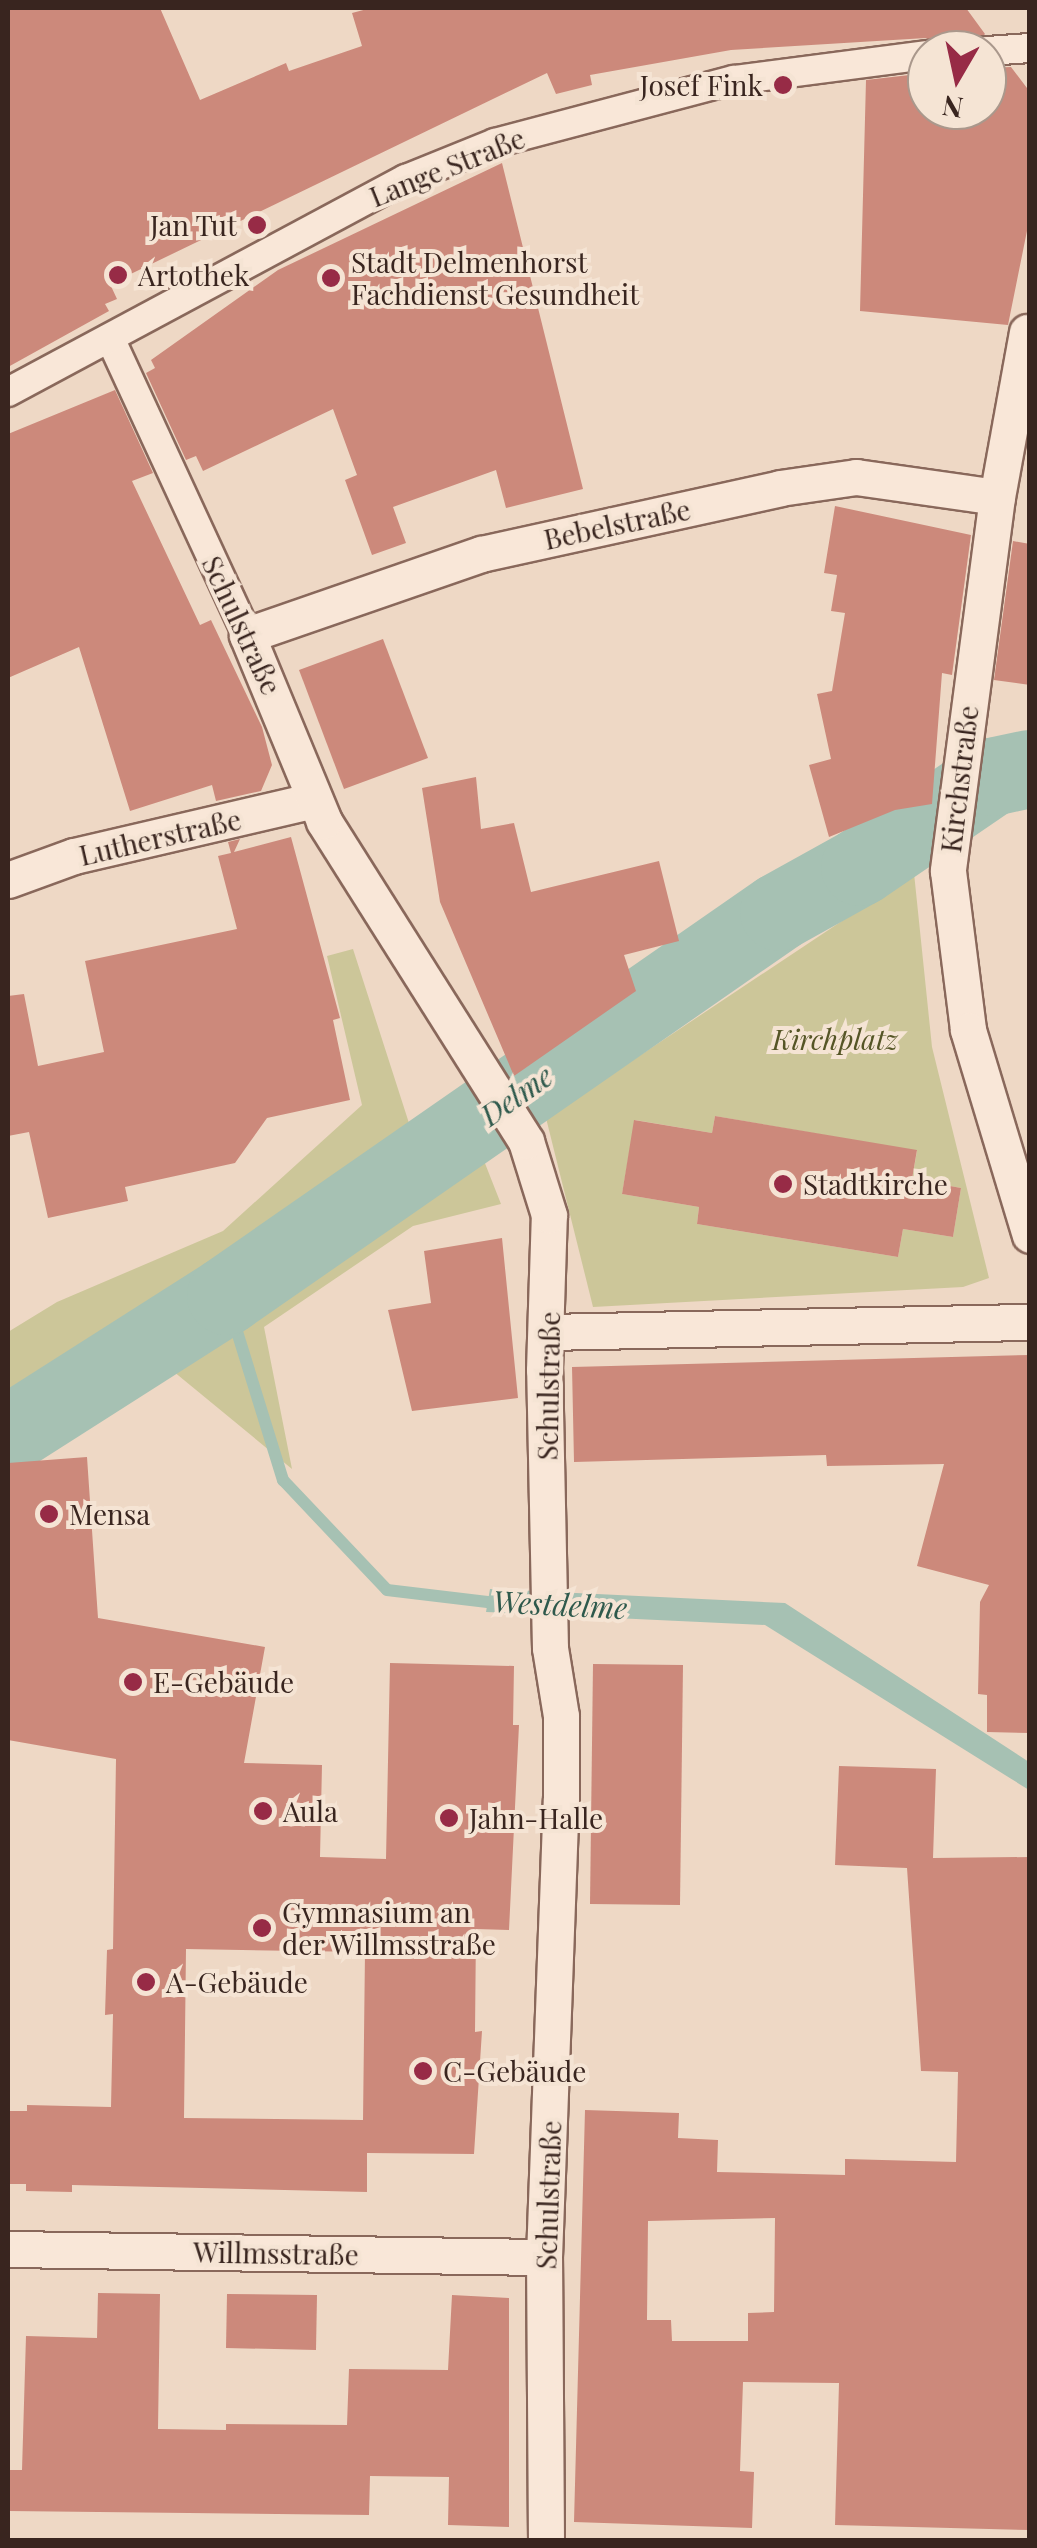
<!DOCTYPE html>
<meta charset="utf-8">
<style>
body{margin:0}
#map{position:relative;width:1037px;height:2548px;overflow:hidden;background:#eed8c5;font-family:"Playfair Display",serif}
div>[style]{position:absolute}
.green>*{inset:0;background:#ccc699}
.water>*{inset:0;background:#a6c1b3}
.stream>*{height:12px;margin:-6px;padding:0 6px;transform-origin:6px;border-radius:6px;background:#a6c1b3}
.river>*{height:78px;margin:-39px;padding:0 39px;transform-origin:39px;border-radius:39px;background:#a6c1b3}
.building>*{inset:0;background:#cc897b}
.roads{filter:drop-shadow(2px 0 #89685b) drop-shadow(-2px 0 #89685b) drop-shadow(0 2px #89685b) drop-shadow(0 -2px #89685b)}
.pedestrian>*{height:28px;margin:-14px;padding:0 14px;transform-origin:14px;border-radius:14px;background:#f9e7d8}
.minor>*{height:35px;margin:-17.5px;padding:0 17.5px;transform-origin:17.5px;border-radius:17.5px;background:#f9e7d8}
.dots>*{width:28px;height:28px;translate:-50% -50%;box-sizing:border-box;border:5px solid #f5e4d4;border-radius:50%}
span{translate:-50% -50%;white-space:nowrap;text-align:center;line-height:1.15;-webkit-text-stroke:8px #f5e4d4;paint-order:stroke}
.poi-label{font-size:28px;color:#39251f}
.right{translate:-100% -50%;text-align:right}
.left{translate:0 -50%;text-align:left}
.street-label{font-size:28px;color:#39251f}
.park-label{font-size:28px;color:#555526;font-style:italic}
.water-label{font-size:30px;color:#2e594c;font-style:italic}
.frame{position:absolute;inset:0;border:10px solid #39251f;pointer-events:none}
.north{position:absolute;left:907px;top:30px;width:100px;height:100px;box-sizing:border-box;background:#f5e4d4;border:2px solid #aa988c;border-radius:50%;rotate:189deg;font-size:28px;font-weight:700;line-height:40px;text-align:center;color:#39251f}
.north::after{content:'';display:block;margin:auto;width:35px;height:45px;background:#972b46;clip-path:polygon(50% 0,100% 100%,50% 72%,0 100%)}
</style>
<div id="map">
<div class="green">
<div style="clip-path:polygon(evenodd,914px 873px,932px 1047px,989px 1278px,963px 1287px,593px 1307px,546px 1118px,914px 873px,715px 1116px,917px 1151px,912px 1179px,961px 1188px,953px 1237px,903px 1229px,898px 1257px,697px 1224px,699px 1207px,622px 1194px,635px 1120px,712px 1133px,715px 1116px)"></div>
<div style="clip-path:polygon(353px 949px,426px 1176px,477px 1143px,501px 1204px,413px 1226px,264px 1327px,292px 1469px,162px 1362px,8px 1448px,8px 1332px,57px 1302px,223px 1231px,362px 1105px,327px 956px)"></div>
</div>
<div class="water">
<div style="clip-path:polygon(490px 1589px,785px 1603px,1029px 1762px,1029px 1790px,765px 1625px,486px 1612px)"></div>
</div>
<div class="stream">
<div style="left:226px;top:1296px;width:193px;rotate:72.8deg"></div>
<div style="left:283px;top:1480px;width:151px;rotate:46.6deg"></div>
<div style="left:387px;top:1590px;width:118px;rotate:6.8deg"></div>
</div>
<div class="river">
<div style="left:8px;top:1435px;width:259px;rotate:-32.5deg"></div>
<div style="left:226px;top:1296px;width:673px;rotate:-34.78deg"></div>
<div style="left:779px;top:912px;width:93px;rotate:-29.1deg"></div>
<div style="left:860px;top:867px;width:160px;rotate:-34.3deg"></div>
<div style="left:992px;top:777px;width:39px;rotate:-12deg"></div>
</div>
<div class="building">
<div style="clip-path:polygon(8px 8px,160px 8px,200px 100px,286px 63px,289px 71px,362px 46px,352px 13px,371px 8px,966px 8px,985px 34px,970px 50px,943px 50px,926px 38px,731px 50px,590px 75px,592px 85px,556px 94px,547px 73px,110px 284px,117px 299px,105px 304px,109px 311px,8px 367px)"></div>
<div style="clip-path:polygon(1011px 67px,1030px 92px,1030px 216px,1008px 325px,860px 311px,866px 80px,927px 73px,927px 110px,987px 110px,987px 68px)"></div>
<div style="clip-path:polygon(502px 163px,583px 489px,506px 508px,496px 470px,393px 507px,406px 543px,372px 555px,345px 480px,357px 475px,333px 409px,203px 471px,196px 456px,186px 460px,146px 373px,155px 368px,151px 360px,278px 270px)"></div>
<div style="clip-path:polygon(115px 390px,153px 473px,132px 481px,200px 625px,211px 620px,262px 727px,272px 765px,261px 791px,216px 801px,212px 785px,130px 811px,79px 647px,8px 678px,8px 434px)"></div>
<div style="clip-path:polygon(835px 506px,971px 535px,952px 675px,942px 673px,932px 804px,895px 810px,829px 837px,809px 765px,831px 759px,817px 694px,832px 691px,845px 613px,831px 611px,837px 575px,824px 573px)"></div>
<div style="clip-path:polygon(1013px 541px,1030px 544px,1030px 685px,994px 680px)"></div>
<div style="clip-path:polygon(383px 639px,428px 758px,344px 789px,299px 670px)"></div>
<div style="clip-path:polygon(476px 777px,481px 829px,514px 823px,531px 892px,659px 861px,679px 941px,624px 955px,636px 991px,514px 1076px,440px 902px,422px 788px)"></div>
<div style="clip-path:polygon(291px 837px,340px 1018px,333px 1020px,350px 1100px,267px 1118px,235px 1163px,125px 1187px,128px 1201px,48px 1218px,29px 1132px,8px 1136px,8px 996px,24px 994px,38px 1066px,104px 1052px,85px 961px,237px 929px,218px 856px,231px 853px,228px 842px,240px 839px,234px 852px)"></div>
<div style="clip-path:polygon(715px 1116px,917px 1150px,912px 1179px,961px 1188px,953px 1237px,903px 1229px,898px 1257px,697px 1224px,699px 1207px,622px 1194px,634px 1120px,712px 1133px)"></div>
<div style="clip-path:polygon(502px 1238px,518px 1398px,412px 1411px,388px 1310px,431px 1303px,424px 1251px)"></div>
<div style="clip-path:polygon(1030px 1355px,1030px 1733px,987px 1732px,987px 1695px,978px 1694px,980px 1602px,989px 1585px,917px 1566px,944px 1464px,827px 1466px,826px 1455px,574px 1462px,572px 1367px)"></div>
<div style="clip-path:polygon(evenodd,87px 1457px,98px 1618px,265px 1647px,244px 1763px,322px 1765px,320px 1857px,386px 1859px,390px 1663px,514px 1666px,513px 1725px,519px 1725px,509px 1930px,476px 1929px,475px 2032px,482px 2031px,474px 2154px,367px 2153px,367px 2192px,72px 2185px,72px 2192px,26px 2191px,26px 2184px,8px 2184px,8px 2111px,27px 2111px,27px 2105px,111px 2107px,113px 2014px,105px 2015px,107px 1950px,113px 1949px,116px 1759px,8px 1740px,8px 1463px,87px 1457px,186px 1949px,365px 1952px,363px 2120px,184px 2118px,186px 1949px)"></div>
<div style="clip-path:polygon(593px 1664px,683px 1665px,680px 1905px,590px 1904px)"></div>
<div style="clip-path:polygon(evenodd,839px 1766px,936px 1769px,933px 1858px,1030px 1857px,1030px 2530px,835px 2525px,839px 2383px,743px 2382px,740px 2471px,754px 2472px,752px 2528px,574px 2522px,585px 2110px,679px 2113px,678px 2138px,718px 2140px,717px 2172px,845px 2175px,845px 2159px,956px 2162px,958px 2072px,921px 2071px,907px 1868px,835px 1865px,839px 1766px,775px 2218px,774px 2312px,748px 2313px,748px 2341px,672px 2341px,671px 2320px,647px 2320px,648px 2221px,775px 2218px)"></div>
<div style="clip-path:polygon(98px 2293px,160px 2294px,158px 2429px,226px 2430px,226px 2424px,347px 2425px,349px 2369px,448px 2370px,452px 2295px,509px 2298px,509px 2527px,448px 2525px,449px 2477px,370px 2476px,369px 2515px,8px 2511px,8px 2470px,22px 2470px,26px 2336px,97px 2338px)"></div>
<div style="clip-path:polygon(227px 2294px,317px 2295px,316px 2350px,226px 2348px)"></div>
</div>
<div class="roads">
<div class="pedestrian">
<div style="left:987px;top:51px;width:43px;rotate:-4deg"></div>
<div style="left:110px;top:338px;width:327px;rotate:65.2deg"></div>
<div style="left:8px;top:392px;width:451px;rotate:-28.2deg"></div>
<div style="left:406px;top:179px;width:96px;rotate:-22deg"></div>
<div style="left:495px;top:143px;width:247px;rotate:-14.8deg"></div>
<div style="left:734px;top:80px;width:195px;rotate:-7.4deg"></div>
</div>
<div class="minor">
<div style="left:1027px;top:332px;width:168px;rotate:100.3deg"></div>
<div style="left:997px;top:497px;width:377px;rotate:97.5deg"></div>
<div style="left:948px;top:871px;width:160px;rotate:82.8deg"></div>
<div style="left:968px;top:1030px;width:214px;rotate:73.2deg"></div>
<div style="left:8px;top:880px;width:70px;rotate:-20deg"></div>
<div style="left:74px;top:856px;width:247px;rotate:-13.1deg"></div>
<div style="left:547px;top:1332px;width:483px;rotate:-1.2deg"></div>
<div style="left:8px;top:2249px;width:536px;rotate:0.86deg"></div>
<div style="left:546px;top:2540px;width:283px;rotate:-90.4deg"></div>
<div style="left:544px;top:2257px;width:458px;rotate:-87.9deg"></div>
<div style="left:561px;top:1799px;width:83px;rotate:-90deg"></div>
<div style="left:561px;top:1716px;width:69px;rotate:-99.2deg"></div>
<div style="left:550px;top:1648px;width:278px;rotate:-91.2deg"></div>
<div style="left:544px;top:1370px;width:155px;rotate:-88.2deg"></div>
<div style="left:549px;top:1215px;width:77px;rotate:-107.3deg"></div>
<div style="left:526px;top:1141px;width:378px;rotate:-122.3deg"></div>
<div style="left:324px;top:821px;width:201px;rotate:-112.5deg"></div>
<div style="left:247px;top:635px;width:248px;rotate:-19.1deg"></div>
<div style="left:481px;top:554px;width:306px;rotate:-12.4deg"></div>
<div style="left:780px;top:488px;width:77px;rotate:-8.2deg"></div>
<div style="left:856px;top:477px;width:142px;rotate:8.1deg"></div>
</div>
</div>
<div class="dots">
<div style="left:783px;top:85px;background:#972b46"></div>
<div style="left:257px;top:225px;background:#972b46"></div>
<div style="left:118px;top:275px;background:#972b46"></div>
<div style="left:331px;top:278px;background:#972b46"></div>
<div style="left:783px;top:1184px;background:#972b46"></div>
<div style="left:49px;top:1514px;background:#972b46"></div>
<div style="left:133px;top:1682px;background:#972b46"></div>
<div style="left:263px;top:1811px;background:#972b46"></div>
<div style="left:449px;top:1818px;background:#972b46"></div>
<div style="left:262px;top:1928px;background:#972b46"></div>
<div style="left:146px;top:1982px;background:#972b46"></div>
<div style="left:423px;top:2071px;background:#972b46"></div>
</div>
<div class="poi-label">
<span class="right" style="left:763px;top:85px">Josef Fink</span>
<span class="right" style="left:237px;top:225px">Jan Tut</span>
<span class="left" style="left:351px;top:278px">Stadt Delmenhorst<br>Fachdienst Gesundheit</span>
<span class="left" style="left:138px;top:275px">Artothek</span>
<span class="left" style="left:803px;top:1184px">Stadtkirche</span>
<span class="left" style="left:69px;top:1514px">Mensa</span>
<span class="left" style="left:153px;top:1682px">E-Gebäude</span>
<span class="left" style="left:283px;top:1811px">Aula</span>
<span class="left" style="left:469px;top:1818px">Jahn-Halle</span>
<span class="left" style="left:282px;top:1928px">Gymnasium an<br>der Willmsstraße</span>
<span class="left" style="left:166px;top:1982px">A-Gebäude</span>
<span class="left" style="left:443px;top:2071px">C-Gebäude</span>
</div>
<div class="street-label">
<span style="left:447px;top:167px;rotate:-22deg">Lange Straße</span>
<span style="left:617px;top:524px;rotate:-12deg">Bebelstraße</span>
<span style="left:242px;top:625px;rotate:65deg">Schulstraße</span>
<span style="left:959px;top:779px;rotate:-83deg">Kirchstraße</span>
<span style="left:160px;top:837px;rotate:-13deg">Lutherstraße</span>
<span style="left:548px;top:1386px;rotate:-89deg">Schulstraße</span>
<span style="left:548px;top:2195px;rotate:-88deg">Schulstraße</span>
<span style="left:276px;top:2253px;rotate:1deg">Willmsstraße</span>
</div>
<div class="park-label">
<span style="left:835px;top:1039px">Kirchplatz</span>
</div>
<div class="water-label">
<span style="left:516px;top:1095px;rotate:-35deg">Delme</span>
<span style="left:560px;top:1604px;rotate:3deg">Westdelme</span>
</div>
<div class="frame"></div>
<div class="north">N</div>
</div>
